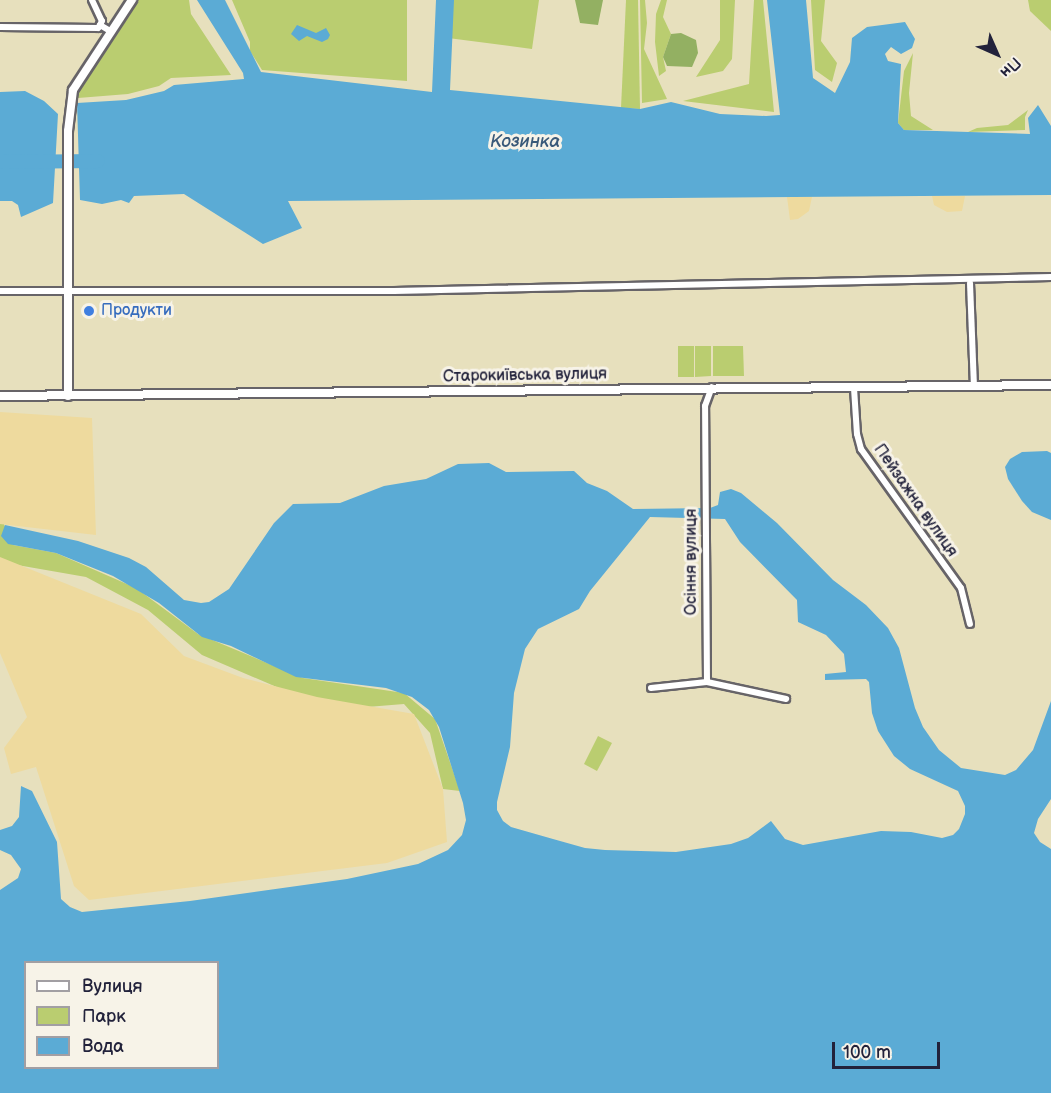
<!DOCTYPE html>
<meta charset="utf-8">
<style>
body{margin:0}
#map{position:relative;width:1051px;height:1093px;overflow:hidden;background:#e7e0bd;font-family:"Balsamiq Sans",sans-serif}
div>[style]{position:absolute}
.green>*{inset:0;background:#bacd70}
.forest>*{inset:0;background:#93b062}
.sand>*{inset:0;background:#eeda9e}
.water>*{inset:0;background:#5babd5}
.river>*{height:14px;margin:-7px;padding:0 7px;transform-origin:7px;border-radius:7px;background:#5babd5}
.roads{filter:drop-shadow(2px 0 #676468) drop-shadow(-2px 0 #676468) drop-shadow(0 2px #676468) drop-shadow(0 -2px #676468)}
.minor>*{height:6px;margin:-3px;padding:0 3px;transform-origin:3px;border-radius:3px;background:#fff}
.tertiary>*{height:8px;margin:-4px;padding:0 4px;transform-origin:4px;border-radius:4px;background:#fff}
.dots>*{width:16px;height:16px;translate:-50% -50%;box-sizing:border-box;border:3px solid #f7f3e8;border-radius:50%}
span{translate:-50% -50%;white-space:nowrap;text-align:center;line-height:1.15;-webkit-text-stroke:6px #f7f3e8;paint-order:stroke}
.shop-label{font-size:16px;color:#366cbe}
.left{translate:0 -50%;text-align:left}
.street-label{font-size:16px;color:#22223b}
.water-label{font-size:18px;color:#395979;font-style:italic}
.legend{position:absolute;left:24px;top:961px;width:195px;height:108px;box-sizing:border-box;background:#f7f3e8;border:2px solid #a29fa3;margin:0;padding:8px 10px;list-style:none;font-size:18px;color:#22223b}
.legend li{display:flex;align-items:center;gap:12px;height:30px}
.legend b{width:30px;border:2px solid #a29fa3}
.north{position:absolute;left:967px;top:24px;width:60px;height:60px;-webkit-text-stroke:4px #f7f3e8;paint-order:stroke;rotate:135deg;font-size:16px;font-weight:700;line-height:24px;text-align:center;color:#22223b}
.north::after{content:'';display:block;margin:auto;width:21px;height:27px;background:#22223b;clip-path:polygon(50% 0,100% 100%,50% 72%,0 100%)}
.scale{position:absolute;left:832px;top:1042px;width:108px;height:27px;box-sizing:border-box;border:3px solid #22223b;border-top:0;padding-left:8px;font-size:18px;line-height:21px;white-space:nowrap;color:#22223b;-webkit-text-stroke:4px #f7f3e8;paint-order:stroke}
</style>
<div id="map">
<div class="green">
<div style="clip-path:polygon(137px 0,189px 0,191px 14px,231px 75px,171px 78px,159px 86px,128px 94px,78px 98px,78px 88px)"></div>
<div style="clip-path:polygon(232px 0,407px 0,407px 81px,262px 70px,250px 51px,250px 42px)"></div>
<div style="clip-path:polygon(453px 0,539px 0,532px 49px,448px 38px)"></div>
<div style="clip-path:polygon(626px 0,638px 0,640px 109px,621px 108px)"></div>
<div style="clip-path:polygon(640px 0,645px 0,647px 23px,644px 49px,667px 99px,642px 103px)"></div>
<div style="clip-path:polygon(661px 0,667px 0,663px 17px,671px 34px,663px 57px,666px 71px,659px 76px,655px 42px,656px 14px)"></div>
<div style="clip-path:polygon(720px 0,735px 0,732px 59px,723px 71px,696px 77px,720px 40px)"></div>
<div style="clip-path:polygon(754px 0,763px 0,774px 112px,683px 101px,749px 84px)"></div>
<div style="clip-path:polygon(811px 0,825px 0,821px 41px,837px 63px,832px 82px,815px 70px)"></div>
<div style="clip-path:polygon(1028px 0,1051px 0,1051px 31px,1030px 11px)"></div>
<div style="clip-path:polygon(913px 53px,909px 93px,911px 116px,933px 130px,904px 130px,898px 123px,904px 71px)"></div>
<div style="clip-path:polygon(1028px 110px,1025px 117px,1025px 130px,968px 132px,977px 128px,1008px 125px)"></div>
<div style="clip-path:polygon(678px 346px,694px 346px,694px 377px,678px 377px)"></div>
<div style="clip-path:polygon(695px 346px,711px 346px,711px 376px,695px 377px)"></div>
<div style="clip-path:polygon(713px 346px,743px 346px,744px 376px,713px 376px)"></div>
<div style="clip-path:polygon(0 515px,13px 545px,56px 553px,136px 588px,198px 634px,303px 678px,404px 693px,435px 719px,460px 791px,443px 789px,430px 733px,404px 704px,330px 710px,202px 655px,148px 610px,86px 577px,0 562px)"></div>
<div style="clip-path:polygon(598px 736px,612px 743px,597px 771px,584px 764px)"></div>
</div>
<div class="forest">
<div style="clip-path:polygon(575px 0,603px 0,598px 25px,580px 23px)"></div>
<div style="clip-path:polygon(681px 33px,696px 40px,698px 53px,692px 67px,667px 66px,663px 57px,671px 34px)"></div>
</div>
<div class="sand">
<div style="clip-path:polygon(932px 196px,965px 196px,962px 211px,947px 212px,934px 205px)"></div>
<div style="clip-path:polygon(787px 197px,812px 197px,809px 211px,798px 219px,790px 220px)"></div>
<div style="clip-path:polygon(0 412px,92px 418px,96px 535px,0 524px)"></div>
<div style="clip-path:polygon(0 557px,141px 614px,184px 656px,243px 678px,317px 697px,414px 714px,443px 789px,447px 842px,387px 863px,89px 900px,74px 886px,36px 767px,11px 774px,4px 748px,27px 717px,0 653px)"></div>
</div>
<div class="water">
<div style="clip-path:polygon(197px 0,225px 0,261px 72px,432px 92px,436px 0,454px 0,450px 90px,640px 109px,671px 102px,720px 114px,766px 116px,780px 115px,767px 0,806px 0,813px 78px,835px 93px,850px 62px,852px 38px,867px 27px,905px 22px,915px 39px,912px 48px,901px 54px,891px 47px,885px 54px,888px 61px,901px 64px,898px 123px,904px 130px,1030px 134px,1028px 118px,1038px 105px,1051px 126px,1051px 195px,288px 201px,302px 228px,263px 244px,184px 194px,134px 196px,129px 203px,121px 200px,102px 204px,80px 200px,77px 103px,126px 100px,164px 91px,174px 85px,244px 79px,243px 73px)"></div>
<div style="clip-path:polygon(297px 25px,316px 33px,326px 28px,330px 35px,328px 39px,322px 42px,307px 36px,299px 41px,291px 34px)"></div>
<div style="clip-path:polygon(25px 91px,44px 101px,58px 114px,53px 203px,21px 217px,18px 205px,12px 201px,0 201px,0 92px)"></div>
<div style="clip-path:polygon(1047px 451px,1051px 453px,1051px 520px,1032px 512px,1022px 501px,1008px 479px,1005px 467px,1010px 459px,1022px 452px)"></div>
<div style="clip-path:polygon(evenodd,489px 463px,506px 472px,574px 471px,587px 483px,607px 491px,633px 509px,710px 508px,718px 505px,720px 492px,731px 489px,741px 493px,777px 523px,833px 580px,866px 605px,888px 628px,899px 648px,915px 708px,923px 727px,939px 750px,961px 768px,1005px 775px,1016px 770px,1033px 750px,1051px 701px,1051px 799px,1038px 819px,1034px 833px,1040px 842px,1051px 849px,1051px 1093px,0 1093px,0 890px,18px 878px,21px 869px,11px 855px,0 850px,0 830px,12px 826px,19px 817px,21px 786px,32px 791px,57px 842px,61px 899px,70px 907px,82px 912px,190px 901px,347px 879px,418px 864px,448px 850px,462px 835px,466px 820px,463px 803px,439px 727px,429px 710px,412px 697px,386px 688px,296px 677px,231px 646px,202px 637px,159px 603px,113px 576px,56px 553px,8px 544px,1px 536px,5px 525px,78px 541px,129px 558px,146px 567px,184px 600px,201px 603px,209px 602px,229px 589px,274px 523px,293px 504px,340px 503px,384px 486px,426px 479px,458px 464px,489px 463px,650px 517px,725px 519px,740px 542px,797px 600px,798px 622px,826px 635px,844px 654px,846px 672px,825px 674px,825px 680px,866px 679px,869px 682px,872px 713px,878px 731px,894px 756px,910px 769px,958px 791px,965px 806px,965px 814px,959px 829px,953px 835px,942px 838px,911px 832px,881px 831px,803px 845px,785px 839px,771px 821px,748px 838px,731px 844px,676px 852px,605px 850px,585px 848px,553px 839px,511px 827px,503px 821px,497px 810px,497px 802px,510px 747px,514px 693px,525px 649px,538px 629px,579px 609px,590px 591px,650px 517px,489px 463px,26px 962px,218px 962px,218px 1068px,26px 1068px,26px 962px)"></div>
</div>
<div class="river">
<div style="left:0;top:162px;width:98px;rotate:-0.6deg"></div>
</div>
<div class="roads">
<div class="minor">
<div style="left:92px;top:0;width:23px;rotate:65deg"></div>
<div style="left:102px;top:21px;width:4px;rotate:117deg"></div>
<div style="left:0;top:27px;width:98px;rotate:0.6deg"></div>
<div style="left:98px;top:28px;width:4px;rotate:-56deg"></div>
<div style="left:100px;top:25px;width:12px;rotate:31deg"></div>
<div style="left:970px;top:283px;width:103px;rotate:87.8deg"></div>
<div style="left:0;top:291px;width:394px"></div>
<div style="left:394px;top:291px;width:657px;rotate:-1.22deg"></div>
<div style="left:854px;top:388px;width:46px;rotate:86.3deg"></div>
<div style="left:857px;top:434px;width:16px;rotate:75deg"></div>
<div style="left:861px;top:449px;width:171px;rotate:54.3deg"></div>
<div style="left:961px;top:588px;width:37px;rotate:76deg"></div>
<div style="left:707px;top:682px;width:81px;rotate:12.1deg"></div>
<div style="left:651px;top:688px;width:56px;rotate:-6.1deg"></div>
<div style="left:707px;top:682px;width:276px;rotate:-90.4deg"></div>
<div style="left:705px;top:406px;width:20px;rotate:-70deg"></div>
</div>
<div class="tertiary">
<div style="left:0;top:396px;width:1051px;rotate:-0.6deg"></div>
<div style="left:68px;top:396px;width:265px;rotate:-90deg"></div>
<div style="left:68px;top:131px;width:41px;rotate:-83deg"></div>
<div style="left:73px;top:90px;width:108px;rotate:-56.8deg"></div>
</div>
</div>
<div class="dots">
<div style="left:89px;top:311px;background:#3f7fe0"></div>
</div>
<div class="shop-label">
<span class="left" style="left:101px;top:311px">Продукти</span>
</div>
<div class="street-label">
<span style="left:525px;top:376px;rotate:-1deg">Старокиївська вулиця</span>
<span style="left:915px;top:501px;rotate:55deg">Пейзажна вулиця</span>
<span style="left:692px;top:562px;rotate:-90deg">Осіння вулиця</span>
</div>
<div class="water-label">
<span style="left:525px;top:142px">Козинка</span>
</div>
<ul class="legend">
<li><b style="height:8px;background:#fff"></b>Вулиця</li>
<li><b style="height:16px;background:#bacd70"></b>Парк</li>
<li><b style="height:16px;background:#5babd5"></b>Вода</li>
</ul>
<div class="north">Пн</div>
<div class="scale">100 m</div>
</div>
